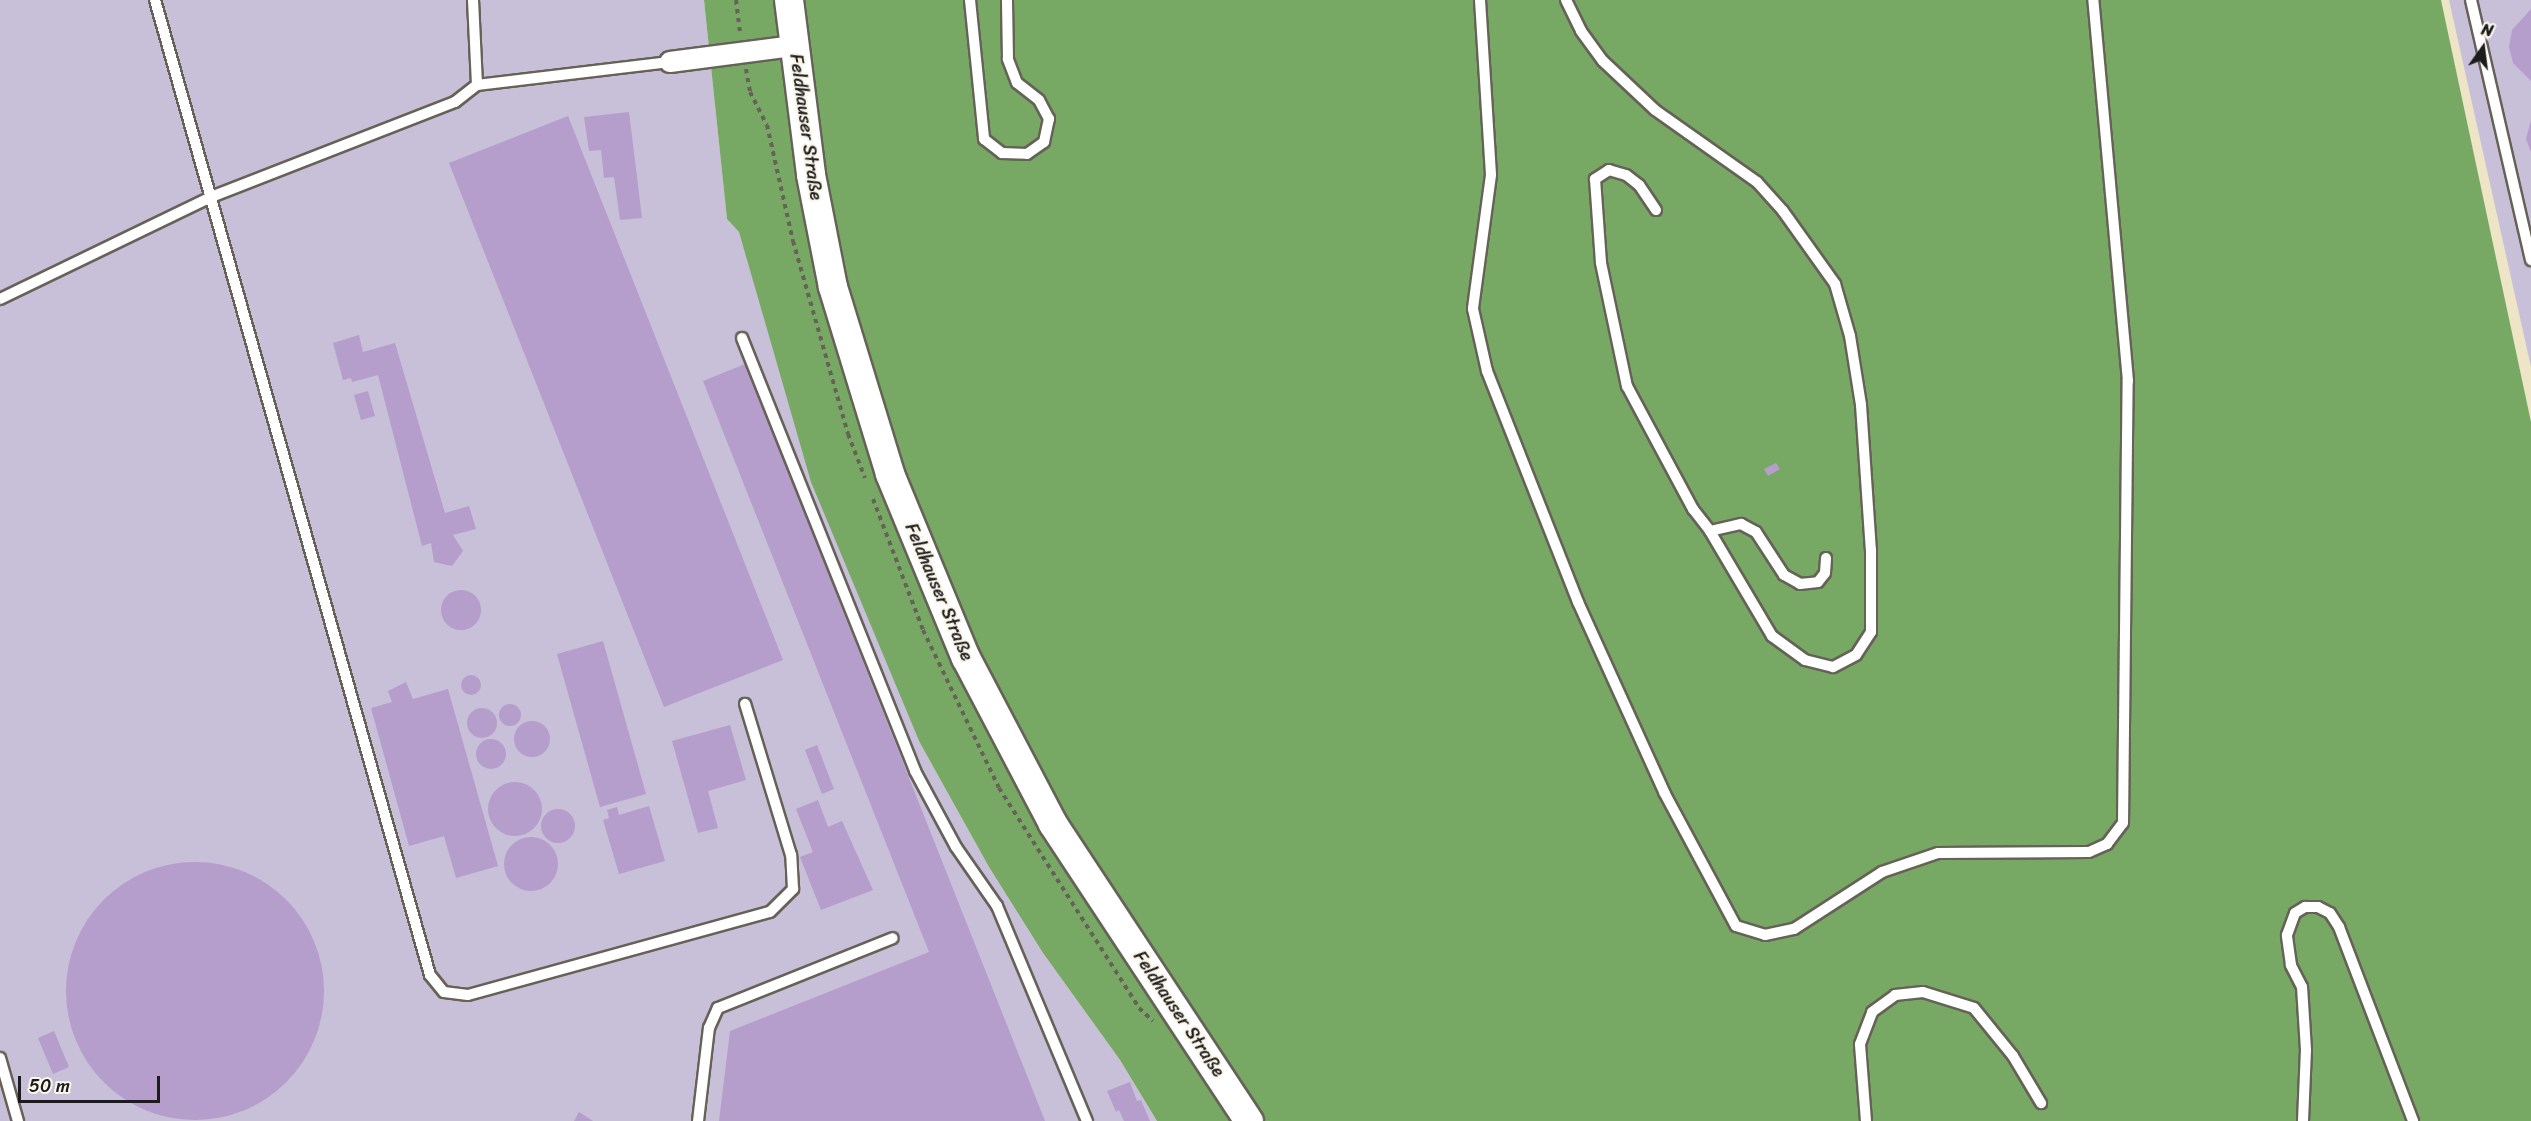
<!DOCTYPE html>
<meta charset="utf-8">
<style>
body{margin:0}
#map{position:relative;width:2531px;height:1121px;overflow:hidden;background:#eee4c6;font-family:Sriracha,sans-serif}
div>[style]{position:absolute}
.industrial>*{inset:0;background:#c8bfd8}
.forest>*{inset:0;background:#78a964}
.building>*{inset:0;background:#b59ecb}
.round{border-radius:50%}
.path>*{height:4px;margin-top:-2px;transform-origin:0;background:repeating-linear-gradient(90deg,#666258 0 4.5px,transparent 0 9px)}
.roads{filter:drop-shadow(2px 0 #666258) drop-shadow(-2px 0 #666258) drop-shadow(0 2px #666258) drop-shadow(0 -2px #666258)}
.lane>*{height:10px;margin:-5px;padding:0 5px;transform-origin:5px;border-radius:5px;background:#fff}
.street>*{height:20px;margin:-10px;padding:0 10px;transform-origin:10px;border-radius:10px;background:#fff}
.secondary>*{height:28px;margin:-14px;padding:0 14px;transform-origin:14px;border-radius:14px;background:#fff}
span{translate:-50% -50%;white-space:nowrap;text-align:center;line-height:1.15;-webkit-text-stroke:4.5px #fbf7ec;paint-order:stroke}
.street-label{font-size:18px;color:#1c1c1c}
.north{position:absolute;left:2453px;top:18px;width:60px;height:60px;-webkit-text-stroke:4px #fbf7ec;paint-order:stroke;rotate:14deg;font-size:16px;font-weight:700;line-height:24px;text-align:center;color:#1c1c1c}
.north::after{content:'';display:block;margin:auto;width:21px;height:27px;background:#1c1c1c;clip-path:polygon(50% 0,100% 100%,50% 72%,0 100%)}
.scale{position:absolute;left:18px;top:1076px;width:142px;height:27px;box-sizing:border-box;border:3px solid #1c1c1c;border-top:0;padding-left:8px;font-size:18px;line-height:21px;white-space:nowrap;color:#1c1c1c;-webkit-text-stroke:4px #fbf7ec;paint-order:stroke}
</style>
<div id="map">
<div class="industrial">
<div style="clip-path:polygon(0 0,704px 0,727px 219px,739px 232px,920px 743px,989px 867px,1043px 953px,1120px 1060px,1157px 1121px,0 1121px)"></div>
<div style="clip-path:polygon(2449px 0,2531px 0,2531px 367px)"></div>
</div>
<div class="forest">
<div style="clip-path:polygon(704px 0,2441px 0,2531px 422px,2531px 1121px,1157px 1121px,1120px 1060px,1043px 953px,989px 867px,920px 743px,811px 482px,739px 232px,727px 219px)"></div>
</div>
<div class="building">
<div style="clip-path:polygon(2531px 9px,2531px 81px,2513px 63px,2509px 47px,2512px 30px)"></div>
<div style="clip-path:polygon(629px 112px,642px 218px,620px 220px,614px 177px,604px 178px,601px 150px,589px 151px,584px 117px)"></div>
<div style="clip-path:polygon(568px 116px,783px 660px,664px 707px,449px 163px)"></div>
<div style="clip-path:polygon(2531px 120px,2531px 152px,2526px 139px)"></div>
<div style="clip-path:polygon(359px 335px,363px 352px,395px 343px,445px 513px,469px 506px,476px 529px,453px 535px,463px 551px,452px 566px,434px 562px,431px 543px,422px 546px,378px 375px,352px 382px,351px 378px,343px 380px,333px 343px)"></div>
<div style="clip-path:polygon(745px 364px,1045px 1121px,719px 1121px,730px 1031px,929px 952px,703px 381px)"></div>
<div style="clip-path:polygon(368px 391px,375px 416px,361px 420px,354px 395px)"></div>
<div style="clip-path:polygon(1776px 463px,1780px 469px,1768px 476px,1764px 469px)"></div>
<div class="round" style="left:441px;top:590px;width:40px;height:40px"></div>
<div style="clip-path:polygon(603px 641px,646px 794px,600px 807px,557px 654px)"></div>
<div class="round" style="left:461px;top:675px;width:20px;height:20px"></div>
<div style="clip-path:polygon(406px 682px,413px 699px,448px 689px,498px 866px,456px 878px,444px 836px,409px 846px,371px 708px,392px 702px,388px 691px)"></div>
<div class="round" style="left:499px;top:704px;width:22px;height:22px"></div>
<div class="round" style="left:467px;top:708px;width:30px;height:30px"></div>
<div class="round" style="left:514px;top:721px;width:36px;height:36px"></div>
<div style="clip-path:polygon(730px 725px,746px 780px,708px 791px,718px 828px,698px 833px,672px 741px)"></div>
<div class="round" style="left:476px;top:739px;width:30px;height:30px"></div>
<div style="clip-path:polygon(817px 745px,834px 789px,822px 794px,805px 750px)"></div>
<div class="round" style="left:488px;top:782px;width:54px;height:54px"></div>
<div style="clip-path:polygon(818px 800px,828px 827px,842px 821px,873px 890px,821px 910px,800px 857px,813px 852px,796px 809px)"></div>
<div style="clip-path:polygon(649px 806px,665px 861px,619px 874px,603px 820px,609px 818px,607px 810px,617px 807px,619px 815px)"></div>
<div class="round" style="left:541px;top:809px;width:34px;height:34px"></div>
<div class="round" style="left:504px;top:837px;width:54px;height:54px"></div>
<div class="round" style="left:66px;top:862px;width:258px;height:258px"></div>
<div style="clip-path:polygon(54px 1031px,69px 1067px,53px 1074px,38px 1038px)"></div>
<div style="clip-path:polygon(1130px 1082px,1137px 1101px,1141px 1100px,1150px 1121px,1124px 1121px,1119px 1110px,1116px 1112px,1107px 1091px)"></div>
<div style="clip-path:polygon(579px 1112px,593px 1121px,574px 1121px)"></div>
</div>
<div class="path">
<div style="left:736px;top:0;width:35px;rotate:83deg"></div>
<div style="left:746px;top:69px;width:23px;rotate:80deg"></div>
<div style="left:750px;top:92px;width:37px;rotate:63deg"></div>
<div style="left:767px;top:125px;width:119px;rotate:77.4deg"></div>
<div style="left:793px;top:241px;width:201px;rotate:74.1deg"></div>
<div style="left:848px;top:434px;width:47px;rotate:68.9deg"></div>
<div style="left:873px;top:499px;width:140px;rotate:69.1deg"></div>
<div style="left:923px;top:630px;width:175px;rotate:64.3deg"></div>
<div style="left:999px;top:788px;width:261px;rotate:57.5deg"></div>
<div style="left:1139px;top:1008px;width:19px;rotate:43deg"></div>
</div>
<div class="roads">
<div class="lane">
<div style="left:155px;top:0;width:1013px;rotate:74.25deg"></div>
<div style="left:430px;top:975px;width:22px;rotate:51deg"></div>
<div style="left:444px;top:992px;width:24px;rotate:7deg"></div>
<div style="left:468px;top:995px;width:313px;rotate:-15.4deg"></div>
<div style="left:770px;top:912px;width:33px;rotate:-45deg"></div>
<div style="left:793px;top:889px;width:34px;rotate:-93deg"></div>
<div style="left:791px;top:855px;width:158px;rotate:-106.9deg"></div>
<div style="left:473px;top:0;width:85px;rotate:87.3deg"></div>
<div style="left:970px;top:0;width:140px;rotate:84.2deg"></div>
<div style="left:984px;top:139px;width:23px;rotate:38deg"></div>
<div style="left:1002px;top:153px;width:25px;rotate:2deg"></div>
<div style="left:1027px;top:154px;width:21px;rotate:-35deg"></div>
<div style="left:1044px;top:142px;width:24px;rotate:-78deg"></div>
<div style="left:1049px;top:119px;width:21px;rotate:-118deg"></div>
<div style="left:1039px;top:100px;width:28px;rotate:-142deg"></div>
<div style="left:1017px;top:83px;width:26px;rotate:-111deg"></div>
<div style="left:1008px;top:59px;width:59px;rotate:-91deg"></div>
<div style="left:1480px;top:0;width:175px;rotate:86.4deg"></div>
<div style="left:1491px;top:175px;width:135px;rotate:97.7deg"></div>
<div style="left:1473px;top:309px;width:64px;rotate:77.3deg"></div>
<div style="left:1487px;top:371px;width:248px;rotate:68.5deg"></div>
<div style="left:1578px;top:602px;width:209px;rotate:65.6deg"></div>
<div style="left:1664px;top:792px;width:152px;rotate:61.8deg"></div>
<div style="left:1736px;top:926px;width:30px;rotate:17deg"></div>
<div style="left:1765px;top:935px;width:30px;rotate:-12deg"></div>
<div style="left:1794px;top:929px;width:105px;rotate:-32.9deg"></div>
<div style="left:1882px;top:872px;width:59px;rotate:-18.7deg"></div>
<div style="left:1938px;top:853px;width:151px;rotate:-0.4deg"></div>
<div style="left:2089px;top:852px;width:20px;rotate:-24deg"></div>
<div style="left:2107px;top:844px;width:26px;rotate:-53deg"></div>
<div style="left:2123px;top:823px;width:442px;rotate:-89.4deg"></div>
<div style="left:2128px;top:381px;width:383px;rotate:-95.2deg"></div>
<div style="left:1566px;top:0;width:34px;rotate:64deg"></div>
<div style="left:1581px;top:31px;width:37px;rotate:54deg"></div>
<div style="left:1603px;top:61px;width:71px;rotate:43.3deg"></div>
<div style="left:1655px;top:110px;width:125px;rotate:35.2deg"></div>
<div style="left:1757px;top:182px;width:39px;rotate:48deg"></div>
<div style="left:1783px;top:211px;width:90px;rotate:54.5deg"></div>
<div style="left:1835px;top:284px;width:54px;rotate:73.9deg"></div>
<div style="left:1850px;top:336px;width:70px;rotate:80.9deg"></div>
<div style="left:1861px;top:405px;width:145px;rotate:86.1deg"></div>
<div style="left:1871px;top:550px;width:82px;rotate:90deg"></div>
<div style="left:1871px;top:632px;width:27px;rotate:123deg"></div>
<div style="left:1856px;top:655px;width:26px;rotate:152deg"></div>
<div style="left:1833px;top:667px;width:29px;rotate:-166deg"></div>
<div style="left:1805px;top:660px;width:41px;rotate:-144deg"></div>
<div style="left:1772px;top:636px;width:122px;rotate:-120.6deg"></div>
<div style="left:2471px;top:0;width:267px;rotate:77deg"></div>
<div style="left:1656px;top:210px;width:30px;rotate:-124deg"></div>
<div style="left:1639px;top:185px;width:16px;rotate:-142deg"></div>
<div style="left:1626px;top:175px;width:18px;rotate:-164deg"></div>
<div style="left:1609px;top:170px;width:17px;rotate:147deg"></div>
<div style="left:1595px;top:179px;width:84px;rotate:85.9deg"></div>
<div style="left:1601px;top:263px;width:126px;rotate:78.1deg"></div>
<div style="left:1627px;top:386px;width:140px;rotate:61.8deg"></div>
<div style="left:1693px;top:509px;width:28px;rotate:52deg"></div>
<div style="left:1710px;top:531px;width:32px;rotate:-13deg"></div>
<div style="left:1741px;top:524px;width:17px;rotate:28deg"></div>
<div style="left:1756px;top:532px;width:51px;rotate:56.9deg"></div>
<div style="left:1784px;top:575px;width:18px;rotate:29deg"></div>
<div style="left:1800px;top:584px;width:18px;rotate:-6deg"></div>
<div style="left:1818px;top:582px;width:11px;rotate:-52deg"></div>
<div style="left:1825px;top:573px;width:15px;rotate:-86deg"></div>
<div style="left:0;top:299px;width:234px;rotate:-25.8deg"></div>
<div style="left:211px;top:197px;width:262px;rotate:-21.3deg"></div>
<div style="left:455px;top:102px;width:28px;rotate:-38deg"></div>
<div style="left:477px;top:85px;width:194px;rotate:-6.8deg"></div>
<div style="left:742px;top:338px;width:466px;rotate:68.2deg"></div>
<div style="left:915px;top:771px;width:86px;rotate:61.7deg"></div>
<div style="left:956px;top:847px;width:72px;rotate:55.2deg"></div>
<div style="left:997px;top:906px;width:233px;rotate:67.3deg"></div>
<div style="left:0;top:1058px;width:66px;rotate:74.1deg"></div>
<div style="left:698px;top:1121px;width:94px;rotate:-83.3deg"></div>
<div style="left:709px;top:1028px;width:22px;rotate:-66deg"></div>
<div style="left:718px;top:1008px;width:188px;rotate:-21.8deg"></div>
<div style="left:1866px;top:1121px;width:77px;rotate:-94.5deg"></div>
<div style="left:1860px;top:1044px;width:34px;rotate:-69deg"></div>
<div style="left:1872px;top:1012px;width:29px;rotate:-36deg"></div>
<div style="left:1895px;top:995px;width:28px;rotate:-6deg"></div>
<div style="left:1923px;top:992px;width:53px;rotate:17.4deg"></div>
<div style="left:1974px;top:1008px;width:62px;rotate:50.9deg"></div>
<div style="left:2013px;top:1056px;width:55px;rotate:59.2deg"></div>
<div style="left:2303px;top:1121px;width:71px;rotate:-87.6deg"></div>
<div style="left:2306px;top:1050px;width:63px;rotate:-93.6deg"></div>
<div style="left:2302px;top:987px;width:25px;rotate:-117deg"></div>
<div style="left:2291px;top:965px;width:30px;rotate:-98deg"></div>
<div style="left:2287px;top:935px;width:23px;rotate:-70deg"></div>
<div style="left:2295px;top:913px;width:12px;rotate:-31deg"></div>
<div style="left:2305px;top:907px;width:13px"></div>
<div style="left:2318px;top:907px;width:13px;rotate:27deg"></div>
<div style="left:2330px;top:913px;width:17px;rotate:57deg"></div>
<div style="left:2339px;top:927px;width:208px;rotate:69.1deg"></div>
</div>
<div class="street">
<div style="left:670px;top:62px;width:125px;rotate:-7.4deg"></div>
</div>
<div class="secondary">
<div style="left:789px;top:0;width:176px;rotate:82.8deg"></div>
<div style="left:811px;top:175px;width:114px;rotate:78.9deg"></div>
<div style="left:833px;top:287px;width:195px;rotate:73deg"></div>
<div style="left:890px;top:474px;width:199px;rotate:67.6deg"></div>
<div style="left:966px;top:658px;width:187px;rotate:62.3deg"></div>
<div style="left:1053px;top:824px;width:356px;rotate:56.6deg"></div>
</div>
</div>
<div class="street-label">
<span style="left:806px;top:127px;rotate:82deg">Feldhauser Straße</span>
<span style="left:939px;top:592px;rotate:67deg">Feldhauser Straße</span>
<span style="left:1179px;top:1014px;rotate:56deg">Feldhauser Straße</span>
</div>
<div class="north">N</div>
<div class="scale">50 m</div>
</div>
